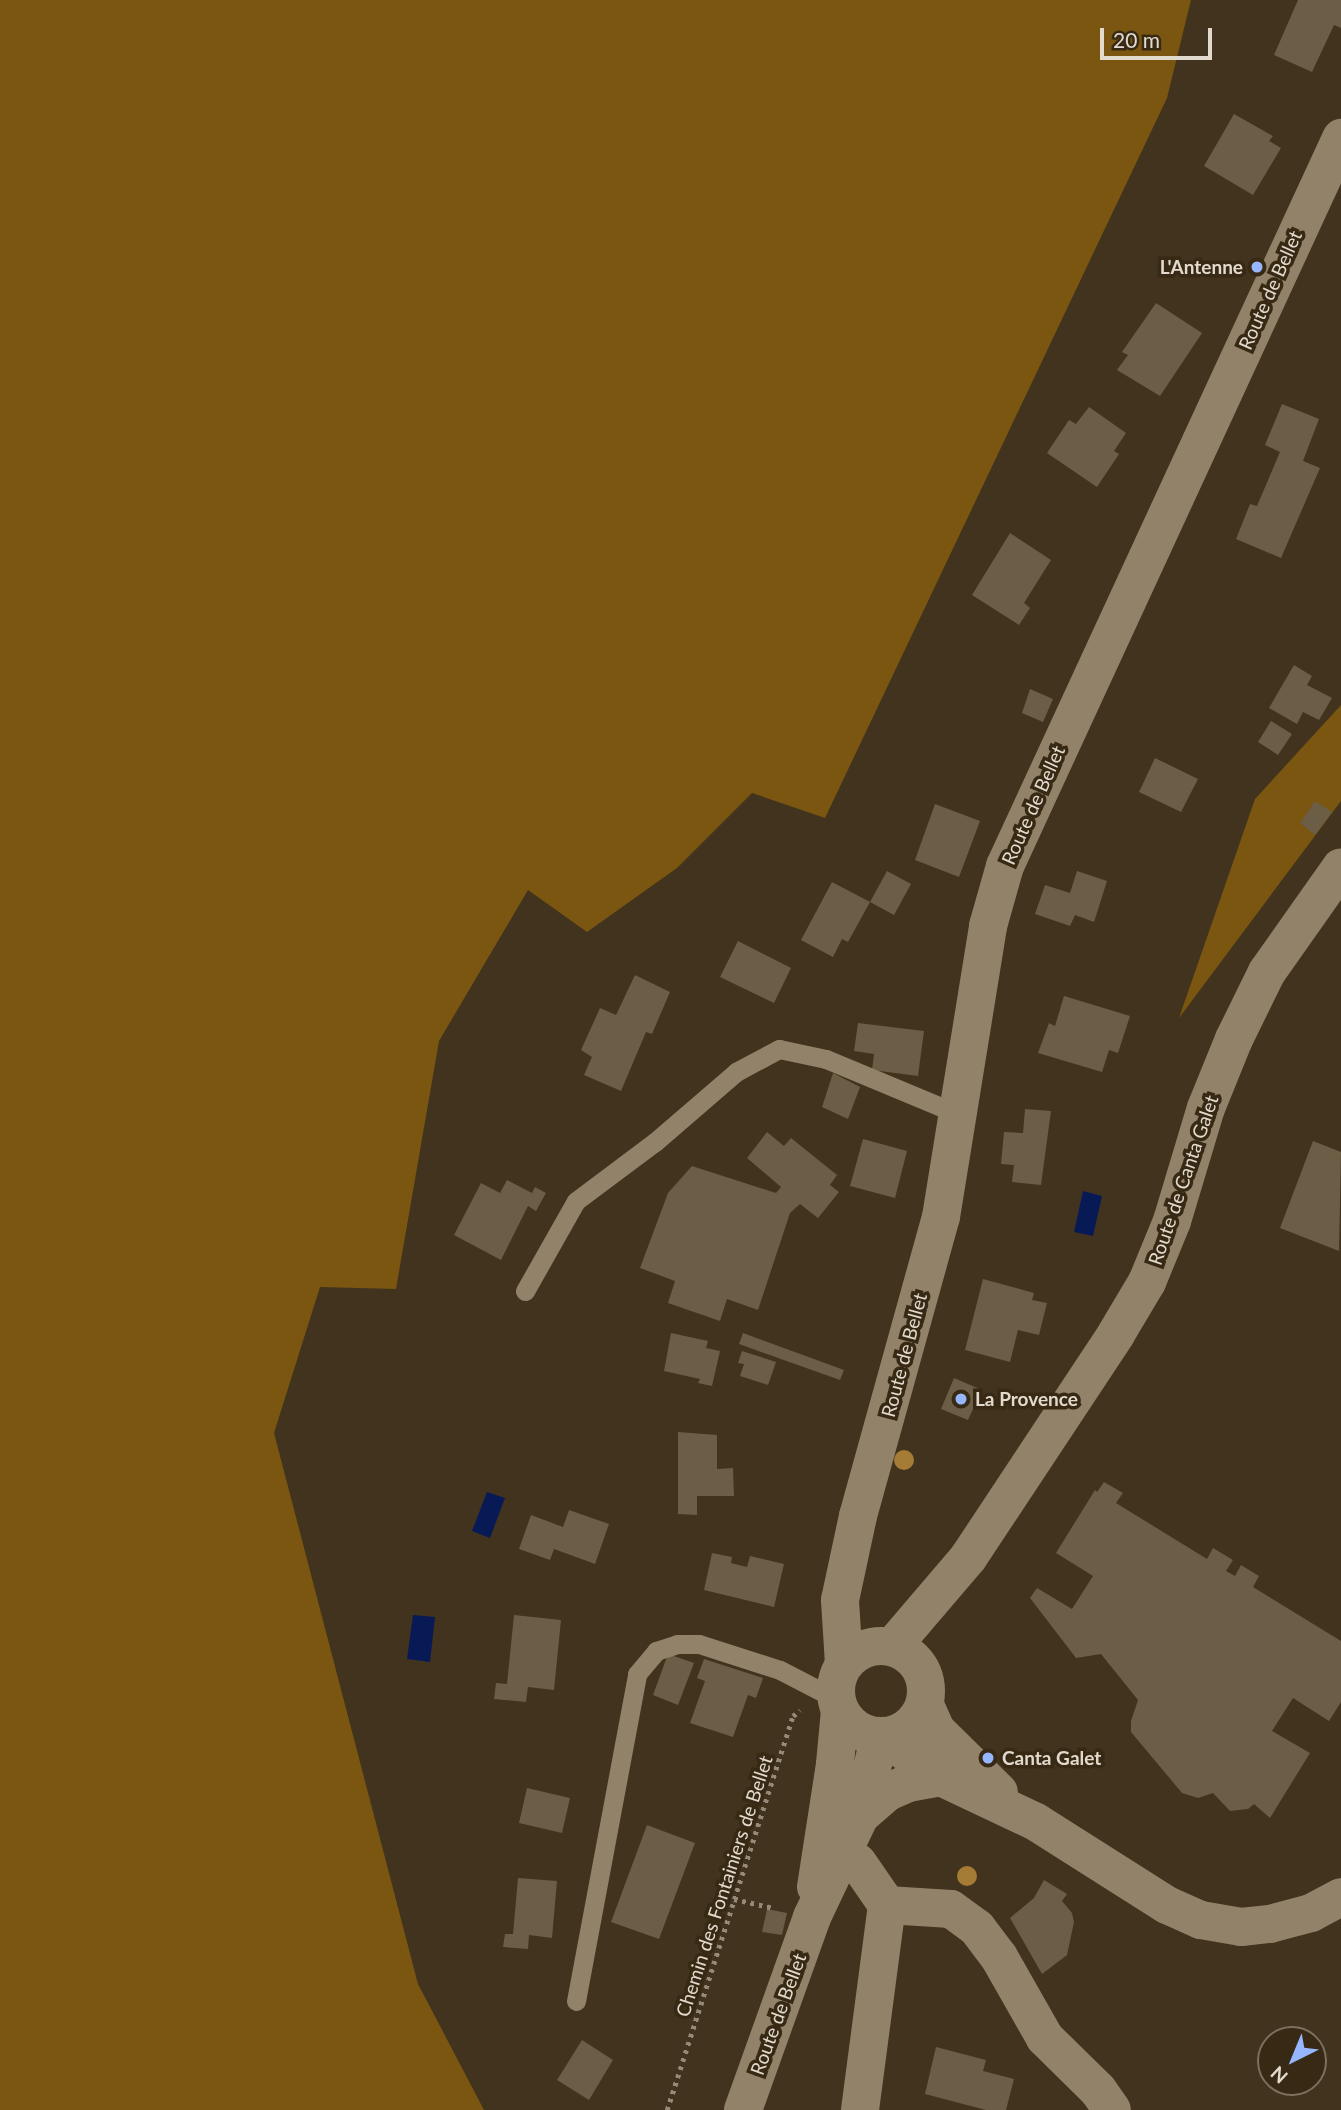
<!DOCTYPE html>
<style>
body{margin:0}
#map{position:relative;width:1341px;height:2110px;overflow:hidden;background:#41331d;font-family:Lato,sans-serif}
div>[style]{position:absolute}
.green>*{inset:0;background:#7a5611}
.water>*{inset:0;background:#081a56}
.building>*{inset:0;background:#6c5d46}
.path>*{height:4.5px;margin-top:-2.25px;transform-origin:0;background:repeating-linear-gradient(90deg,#958a79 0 3.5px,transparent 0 8.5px)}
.service>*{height:19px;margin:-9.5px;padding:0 9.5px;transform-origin:9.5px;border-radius:9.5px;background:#92826a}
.minor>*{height:38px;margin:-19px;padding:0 19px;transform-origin:19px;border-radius:19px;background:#92826a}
.tertiary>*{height:38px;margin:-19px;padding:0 19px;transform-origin:19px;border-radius:19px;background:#92826a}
.secondary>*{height:38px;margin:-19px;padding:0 19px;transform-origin:19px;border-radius:19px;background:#92826a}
.secondary>.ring{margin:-19px;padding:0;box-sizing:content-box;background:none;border:38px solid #92826a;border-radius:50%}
.trees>*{width:20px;height:20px;margin:-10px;border-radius:50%;background:#a57c36}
.dots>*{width:19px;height:19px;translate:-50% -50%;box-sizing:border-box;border:4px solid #372913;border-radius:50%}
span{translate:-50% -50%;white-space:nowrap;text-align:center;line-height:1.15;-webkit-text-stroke:7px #372913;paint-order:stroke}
.poi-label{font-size:19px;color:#e2dacd;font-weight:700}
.right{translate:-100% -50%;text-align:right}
.left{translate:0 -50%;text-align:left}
.street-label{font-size:19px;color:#e2dacd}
.north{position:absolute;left:1257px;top:2026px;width:70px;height:70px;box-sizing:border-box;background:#372913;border:2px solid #7b705d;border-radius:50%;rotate:223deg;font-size:19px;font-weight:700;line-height:28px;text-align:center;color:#e2dacd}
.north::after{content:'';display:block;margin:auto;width:24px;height:32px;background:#96b6fd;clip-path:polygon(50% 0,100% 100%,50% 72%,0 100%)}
.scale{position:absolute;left:1100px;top:28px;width:112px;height:32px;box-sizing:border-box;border:4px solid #e2dacd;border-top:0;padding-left:9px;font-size:21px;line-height:24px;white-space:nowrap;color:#e2dacd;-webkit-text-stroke:5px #372913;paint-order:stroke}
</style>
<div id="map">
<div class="green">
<div style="clip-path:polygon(0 0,1191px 0,1167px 98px,825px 818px,752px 793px,677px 868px,587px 932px,528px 890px,439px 1041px,396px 1289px,320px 1287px,274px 1433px,418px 1984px,484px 2110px,0 2110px)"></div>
<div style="clip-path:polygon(1341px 705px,1341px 801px,1179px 1018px,1255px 799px)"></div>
</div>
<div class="water">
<div style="clip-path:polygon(1083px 1191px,1102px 1196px,1093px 1236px,1074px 1232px)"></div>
<div style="clip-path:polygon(487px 1492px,505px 1498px,490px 1538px,472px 1531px)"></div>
<div style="clip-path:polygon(413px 1615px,435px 1617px,430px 1662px,407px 1659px)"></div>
</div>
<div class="building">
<div style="clip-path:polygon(1298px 0,1341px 0,1341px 28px,1334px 25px,1312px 72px,1274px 55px)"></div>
<div style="clip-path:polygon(1234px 114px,1273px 136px,1269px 141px,1281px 148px,1253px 195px,1204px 166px)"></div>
<div style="clip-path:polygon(1156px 303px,1202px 333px,1160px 396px,1117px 370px,1128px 355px,1122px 352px)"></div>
<div style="clip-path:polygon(1282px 404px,1319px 419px,1303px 461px,1320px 468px,1281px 558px,1236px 539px,1250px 504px,1257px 506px,1280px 452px,1265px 445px)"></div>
<div style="clip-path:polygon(1089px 407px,1126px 433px,1114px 451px,1119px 454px,1097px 487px,1047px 453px,1069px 420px,1076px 424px)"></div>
<div style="clip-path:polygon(1010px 533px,1051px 560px,1024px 603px,1030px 608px,1019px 625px,972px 595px)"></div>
<div style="clip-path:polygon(1294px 665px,1312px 676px,1307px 685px,1332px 698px,1319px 720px,1303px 712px,1297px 724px,1269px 708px)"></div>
<div style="clip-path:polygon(1030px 689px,1053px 699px,1043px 722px,1022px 713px)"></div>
<div style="clip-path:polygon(1271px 721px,1292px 734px,1278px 755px,1258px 742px)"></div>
<div style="clip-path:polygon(1155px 758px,1198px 779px,1181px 812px,1139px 792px)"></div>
<div style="clip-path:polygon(1315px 801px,1332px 812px,1315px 835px,1300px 823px)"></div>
<div style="clip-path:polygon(935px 804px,980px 821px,959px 877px,915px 860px)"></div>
<div style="clip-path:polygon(887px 871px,911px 884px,894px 915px,870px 902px)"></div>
<div style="clip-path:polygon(1077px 871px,1107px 881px,1094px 922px,1075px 915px,1070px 926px,1035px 914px,1045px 885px,1070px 893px)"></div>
<div style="clip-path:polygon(832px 882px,870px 902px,848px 942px,842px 939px,833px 957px,801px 940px)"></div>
<div style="clip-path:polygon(738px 941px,791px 968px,774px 1003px,720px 977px)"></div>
<div style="clip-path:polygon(635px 975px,670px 992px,652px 1034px,646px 1032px,621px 1091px,584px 1075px,592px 1057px,581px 1050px,600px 1008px,616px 1015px)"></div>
<div style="clip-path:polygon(1064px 996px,1130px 1016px,1118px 1053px,1109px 1050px,1102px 1072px,1038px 1053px,1049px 1023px,1055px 1026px)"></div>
<div style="clip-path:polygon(858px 1023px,924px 1031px,918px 1076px,872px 1070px,874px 1054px,854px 1051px)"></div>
<div style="clip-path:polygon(833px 1073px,860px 1087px,848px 1119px,822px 1107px)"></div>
<div style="clip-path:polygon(1025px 1109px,1051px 1111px,1041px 1185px,1012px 1182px,1014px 1165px,1001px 1164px,1004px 1132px,1023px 1133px)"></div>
<div style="clip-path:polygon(767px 1132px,784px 1146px,791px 1138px,837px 1175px,830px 1185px,839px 1192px,818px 1218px,800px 1204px,790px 1213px,758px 1310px,727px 1299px,720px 1321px,668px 1303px,675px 1281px,640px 1268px,668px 1193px,692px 1166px,776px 1193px,781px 1187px,747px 1158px)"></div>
<div style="clip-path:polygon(863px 1139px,907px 1151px,895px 1198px,850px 1186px)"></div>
<div style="clip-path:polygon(1313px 1141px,1341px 1152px,1339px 1251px,1280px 1228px)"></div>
<div style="clip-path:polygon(507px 1180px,532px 1193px,535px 1187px,546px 1193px,536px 1211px,528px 1206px,501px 1260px,454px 1235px,481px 1183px,500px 1193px)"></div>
<div style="clip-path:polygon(983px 1279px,1034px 1293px,1032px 1300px,1047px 1303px,1039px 1335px,1018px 1330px,1010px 1362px,965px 1350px)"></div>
<div style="clip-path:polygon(671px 1333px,708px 1341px,706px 1348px,720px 1351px,712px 1386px,698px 1383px,700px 1379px,664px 1371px)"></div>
<div style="clip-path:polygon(743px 1333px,844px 1370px,840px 1380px,739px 1344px)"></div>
<div style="clip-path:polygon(742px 1351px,776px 1362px,768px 1385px,740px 1376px,744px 1364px,738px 1363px)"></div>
<div style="clip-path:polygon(954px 1378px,982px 1390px,968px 1420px,941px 1409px)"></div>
<div style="clip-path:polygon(678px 1432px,717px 1435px,717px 1469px,733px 1468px,734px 1496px,697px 1496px,697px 1515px,678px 1514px)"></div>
<div style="clip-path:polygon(1104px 1482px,1123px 1493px,1116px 1503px,1207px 1559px,1213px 1548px,1233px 1560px,1226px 1571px,1235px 1576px,1241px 1565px,1259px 1576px,1253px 1587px,1341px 1641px,1341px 1702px,1329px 1721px,1293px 1698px,1272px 1731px,1310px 1753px,1270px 1818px,1254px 1804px,1248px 1809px,1230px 1811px,1213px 1793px,1198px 1798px,1182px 1793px,1131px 1732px,1131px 1721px,1138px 1700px,1101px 1654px,1076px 1658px,1030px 1598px,1037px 1588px,1072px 1609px,1093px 1576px,1056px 1553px,1095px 1490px,1097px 1492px)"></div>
<div style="clip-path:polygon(569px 1510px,609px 1524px,595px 1564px,554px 1549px,550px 1560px,519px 1549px,531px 1515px,563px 1527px)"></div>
<div style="clip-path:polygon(712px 1553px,732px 1557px,731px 1563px,747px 1567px,750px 1556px,784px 1564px,774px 1607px,704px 1590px)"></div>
<div style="clip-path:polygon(514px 1615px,561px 1620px,554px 1690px,528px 1687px,526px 1702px,494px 1699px,496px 1683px,507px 1684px)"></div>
<div style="clip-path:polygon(668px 1654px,694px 1663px,678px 1705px,653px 1695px)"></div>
<div style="clip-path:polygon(704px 1659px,763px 1678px,756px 1698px,748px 1695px,733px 1737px,690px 1723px,705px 1681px,697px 1678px)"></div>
<div style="clip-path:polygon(527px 1788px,570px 1798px,562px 1833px,519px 1823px)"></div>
<div style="clip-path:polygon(647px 1825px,695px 1843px,659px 1939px,611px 1922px)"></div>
<div style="clip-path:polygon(518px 1878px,557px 1881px,552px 1938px,529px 1935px,528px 1949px,503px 1947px,505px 1934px,513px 1934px)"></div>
<div style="clip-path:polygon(1044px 1880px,1067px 1894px,1062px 1901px,1072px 1913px,1074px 1922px,1067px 1955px,1042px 1974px,1010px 1918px,1034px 1898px)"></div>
<div style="clip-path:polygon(767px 1909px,787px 1913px,782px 1935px,762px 1932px)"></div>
<div style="clip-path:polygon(582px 2040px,613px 2060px,589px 2100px,557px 2080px)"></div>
<div style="clip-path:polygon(936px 2047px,986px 2060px,983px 2071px,1014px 2079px,1006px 2110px,986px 2110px,925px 2094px)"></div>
</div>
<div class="path">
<div style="left:734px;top:1899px;width:41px;rotate:12.7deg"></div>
<div style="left:667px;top:2110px;width:414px;rotate:-72.3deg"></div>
<div style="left:793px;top:1716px;width:9px;rotate:-41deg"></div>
</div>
<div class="service">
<div style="left:525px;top:1291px;width:103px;rotate:-60.5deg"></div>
<div style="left:576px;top:1201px;width:99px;rotate:-36.8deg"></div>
<div style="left:655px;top:1142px;width:107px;rotate:-40.8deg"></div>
<div style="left:736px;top:1072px;width:49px;rotate:-28.1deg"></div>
<div style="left:779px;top:1049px;width:48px;rotate:12deg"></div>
<div style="left:826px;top:1059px;width:143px;rotate:22.6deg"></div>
<div style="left:576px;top:2001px;width:333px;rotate:-79.4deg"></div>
<div style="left:637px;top:1674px;width:30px;rotate:-50deg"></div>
<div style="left:656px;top:1651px;width:22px;rotate:-18deg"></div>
<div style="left:677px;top:1644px;width:22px"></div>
<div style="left:699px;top:1644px;width:85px;rotate:17.8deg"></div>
<div style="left:780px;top:1670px;width:63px;rotate:27.4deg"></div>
</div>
<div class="minor">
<div style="left:843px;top:1854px;width:17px;rotate:31deg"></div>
<div style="left:858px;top:1863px;width:51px;rotate:55.4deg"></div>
<div style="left:887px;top:1905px;width:64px;rotate:3.6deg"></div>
<div style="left:951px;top:1909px;width:32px;rotate:36deg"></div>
<div style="left:977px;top:1928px;width:36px;rotate:53deg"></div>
<div style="left:999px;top:1957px;width:93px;rotate:60.4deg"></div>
<div style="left:1045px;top:2038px;width:74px;rotate:44.5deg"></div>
<div style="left:1098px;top:2090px;width:24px;rotate:55deg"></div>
<div style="left:860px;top:2110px;width:207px;rotate:-82.5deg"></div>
</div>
<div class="tertiary">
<div style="left:844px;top:1664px;width:64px;rotate:-93.6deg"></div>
<div style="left:840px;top:1600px;width:86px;rotate:-77.9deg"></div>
<div style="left:858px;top:1516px;width:310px;rotate:-74.5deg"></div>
<div style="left:941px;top:1217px;width:295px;rotate:-80.8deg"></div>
<div style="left:988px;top:926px;width:62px;rotate:-74.2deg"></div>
<div style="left:1005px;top:866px;width:802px;rotate:-65.22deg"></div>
<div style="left:925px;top:1705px;width:27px;rotate:66deg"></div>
<div style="left:936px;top:1730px;width:88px;rotate:44.5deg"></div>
<div style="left:883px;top:1736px;width:71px;rotate:35.3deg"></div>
<div style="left:941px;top:1777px;width:105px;rotate:25.3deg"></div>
<div style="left:1036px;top:1822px;width:155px;rotate:32.4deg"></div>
<div style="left:1167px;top:1905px;width:37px;rotate:24deg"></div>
<div style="left:1201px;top:1920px;width:41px;rotate:9.9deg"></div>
<div style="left:1241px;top:1927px;width:29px;rotate:-6deg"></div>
<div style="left:1270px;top:1924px;width:42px;rotate:-15deg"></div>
<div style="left:1311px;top:1913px;width:34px;rotate:-28deg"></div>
</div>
<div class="secondary">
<div class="ring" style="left:836px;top:1646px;width:52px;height:52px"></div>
<div style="left:892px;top:1647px;width:117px;rotate:-49.5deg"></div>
<div style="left:968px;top:1558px;width:268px;rotate:-56.5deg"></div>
<div style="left:1116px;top:1334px;width:61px;rotate:-59.2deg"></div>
<div style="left:1147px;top:1282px;width:66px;rotate:-67.7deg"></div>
<div style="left:1172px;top:1221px;width:118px;rotate:-73.3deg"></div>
<div style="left:1206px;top:1108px;width:74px;rotate:-67.9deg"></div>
<div style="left:1234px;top:1039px;width:75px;rotate:-63.8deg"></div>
<div style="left:1267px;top:972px;width:128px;rotate:-54.8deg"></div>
<div style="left:860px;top:1816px;width:37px;rotate:-41deg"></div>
<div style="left:888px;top:1792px;width:22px;rotate:-24deg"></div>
<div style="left:908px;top:1783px;width:34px;rotate:-10deg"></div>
<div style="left:816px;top:1887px;width:124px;rotate:-81.2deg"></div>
<div style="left:835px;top:1764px;width:54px;rotate:-84.7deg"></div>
<div style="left:743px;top:2110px;width:205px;rotate:-70.3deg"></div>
<div style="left:812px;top:1917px;width:112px;rotate:-64.6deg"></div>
<div style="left:860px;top:1816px;width:82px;rotate:-76deg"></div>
</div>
<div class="trees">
<div style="left:904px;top:1460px"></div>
<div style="left:967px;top:1876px"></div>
</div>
<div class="dots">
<div style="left:1257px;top:267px;background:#96b6fd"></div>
<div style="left:961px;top:1399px;background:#96b6fd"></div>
<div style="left:988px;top:1758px;background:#96b6fd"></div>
</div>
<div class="poi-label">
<span class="right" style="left:1243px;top:267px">L'Antenne</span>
<span class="left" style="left:975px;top:1399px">La Provence</span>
<span class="left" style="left:1002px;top:1758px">Canta Galet</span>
</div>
<div class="street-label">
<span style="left:1270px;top:290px;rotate:-66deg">Route de Bellet</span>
<span style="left:1033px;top:805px;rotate:-66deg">Route de Bellet</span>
<span style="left:1183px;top:1180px;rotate:-71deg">Route de Canta Galet</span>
<span style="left:904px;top:1355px;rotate:-75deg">Route de Bellet</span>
<span style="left:724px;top:1886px;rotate:-72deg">Chemin des Fontainiers de Bellet</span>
<span style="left:778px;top:2014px;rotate:-70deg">Route de Bellet</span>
</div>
<div class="north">N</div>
<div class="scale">20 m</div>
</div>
